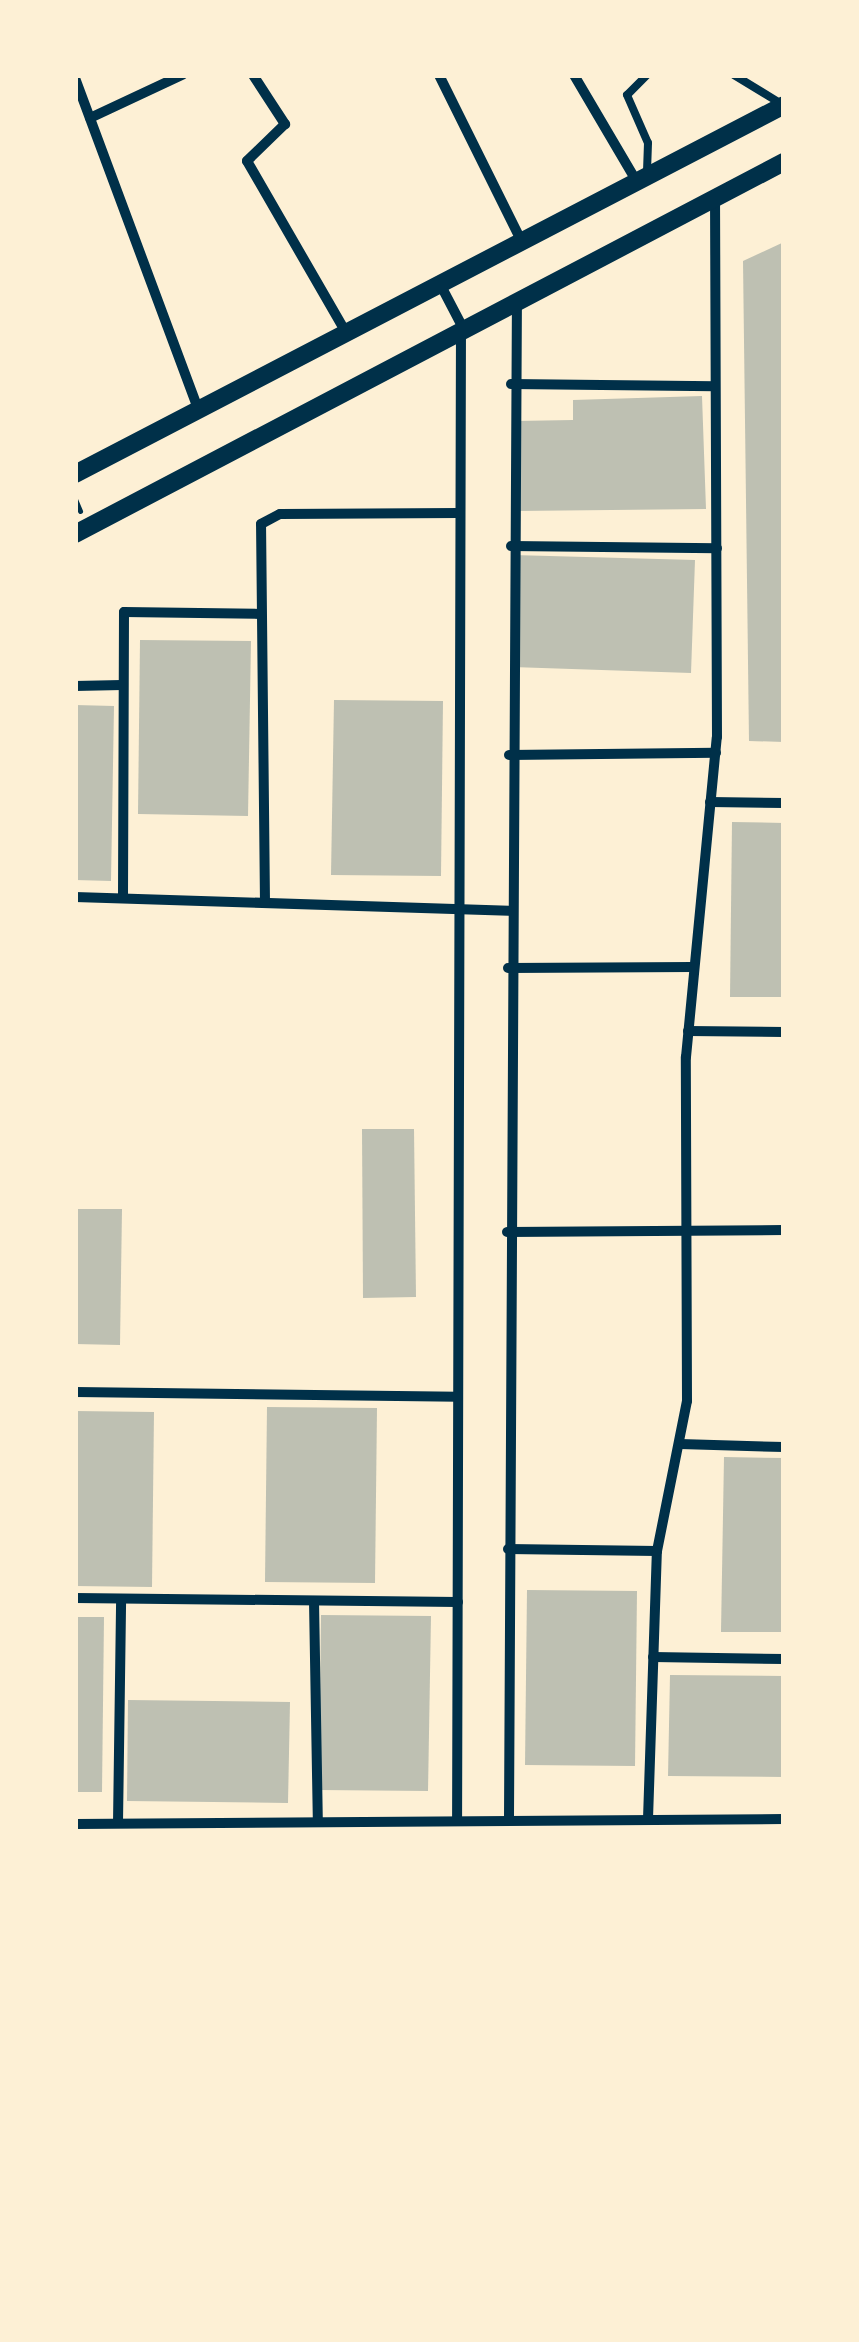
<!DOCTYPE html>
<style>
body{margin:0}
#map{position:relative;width:859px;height:2342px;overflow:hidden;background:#fdf0d5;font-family:Poppins,sans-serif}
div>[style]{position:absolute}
.building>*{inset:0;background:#bec0b2}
.path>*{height:5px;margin:-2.5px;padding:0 2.5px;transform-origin:2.5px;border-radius:2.5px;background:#003049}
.service>*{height:8px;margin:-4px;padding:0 4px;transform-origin:4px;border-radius:4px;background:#003049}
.minor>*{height:10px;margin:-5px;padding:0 5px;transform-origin:5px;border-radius:5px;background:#003049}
.tertiary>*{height:18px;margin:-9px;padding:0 9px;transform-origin:9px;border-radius:9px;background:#003049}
span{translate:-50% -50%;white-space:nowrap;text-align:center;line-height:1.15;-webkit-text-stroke:8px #fdf0d5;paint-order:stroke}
.frame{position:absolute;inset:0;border:78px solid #fdf0d5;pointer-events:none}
</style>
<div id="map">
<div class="building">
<div style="clip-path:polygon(784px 242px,784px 742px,749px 741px,743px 261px)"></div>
<div style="clip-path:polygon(702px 396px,706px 509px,517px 511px,516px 421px,573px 420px,573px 400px)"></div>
<div style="clip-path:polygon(513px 555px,695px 560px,691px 673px,512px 667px)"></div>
<div style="clip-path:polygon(140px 640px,251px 641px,248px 816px,138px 814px)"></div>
<div style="clip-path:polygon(334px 700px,443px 701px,441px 876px,331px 875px)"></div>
<div style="clip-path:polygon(75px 705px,114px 706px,111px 881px,75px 880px)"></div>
<div style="clip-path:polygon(732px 822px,784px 823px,784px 997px,730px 997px)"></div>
<div style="clip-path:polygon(362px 1129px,414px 1129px,416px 1297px,363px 1298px)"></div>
<div style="clip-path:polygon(75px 1209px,122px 1209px,120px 1345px,75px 1344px)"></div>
<div style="clip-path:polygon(267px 1407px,377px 1408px,375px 1583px,265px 1582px)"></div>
<div style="clip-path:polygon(75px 1411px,154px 1412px,152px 1587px,75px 1586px)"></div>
<div style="clip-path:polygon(724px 1457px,784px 1458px,784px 1632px,721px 1632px)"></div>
<div style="clip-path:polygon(527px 1590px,637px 1591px,635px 1766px,525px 1765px)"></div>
<div style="clip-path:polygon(321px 1615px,431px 1616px,428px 1791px,319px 1790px)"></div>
<div style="clip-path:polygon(75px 1617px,104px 1617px,102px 1792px,75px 1792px)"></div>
<div style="clip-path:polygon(670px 1675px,784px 1676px,784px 1777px,668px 1776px)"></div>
<div style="clip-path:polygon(128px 1700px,290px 1702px,288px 1803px,127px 1801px)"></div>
</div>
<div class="path">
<div style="left:75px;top:499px;width:13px;rotate:67deg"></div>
</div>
<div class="service">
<div style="left:647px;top:75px;width:28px;rotate:135deg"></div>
<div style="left:627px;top:95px;width:52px;rotate:66.4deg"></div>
<div style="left:648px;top:143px;width:28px;rotate:92deg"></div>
<div style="left:734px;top:75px;width:54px;rotate:31.3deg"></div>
</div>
<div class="minor">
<div style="left:253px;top:75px;width:59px;rotate:56.9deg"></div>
<div style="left:285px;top:124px;width:53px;rotate:135.8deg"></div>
<div style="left:247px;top:161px;width:196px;rotate:60deg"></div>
<div style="left:439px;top:75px;width:182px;rotate:63.6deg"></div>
<div style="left:574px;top:75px;width:118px;rotate:59.5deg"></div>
<div style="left:75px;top:78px;width:353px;rotate:69.6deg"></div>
<div style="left:90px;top:118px;width:102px;rotate:-25.1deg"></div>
<div style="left:439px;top:282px;width:47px;rotate:62.4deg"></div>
<div style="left:461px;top:324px;width:1494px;rotate:90.15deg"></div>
<div style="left:511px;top:384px;width:204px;rotate:0.6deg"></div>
<div style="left:511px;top:546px;width:206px;rotate:0.6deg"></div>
<div style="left:75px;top:686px;width:47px;rotate:-1.2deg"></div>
<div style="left:509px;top:755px;width:207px;rotate:-0.6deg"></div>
<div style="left:710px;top:802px;width:74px;rotate:0.8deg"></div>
<div style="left:75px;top:897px;width:434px;rotate:1.8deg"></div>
<div style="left:123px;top:898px;width:286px;rotate:-89.8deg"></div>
<div style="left:124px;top:612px;width:136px;rotate:0.8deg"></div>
<div style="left:265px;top:903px;width:379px;rotate:-90.6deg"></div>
<div style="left:261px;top:524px;width:21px;rotate:-28deg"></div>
<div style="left:280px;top:514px;width:179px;rotate:-0.3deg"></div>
<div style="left:508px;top:968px;width:185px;rotate:-0.3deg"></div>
<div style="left:688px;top:1031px;width:96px;rotate:0.6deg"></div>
<div style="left:507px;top:1232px;width:277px;rotate:-0.4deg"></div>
<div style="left:75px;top:1392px;width:383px;rotate:0.7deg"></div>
<div style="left:680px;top:1444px;width:104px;rotate:1.7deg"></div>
<div style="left:508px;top:1549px;width:149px;rotate:0.8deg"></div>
<div style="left:75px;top:1598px;width:383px;rotate:0.6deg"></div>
<div style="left:314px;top:1601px;width:219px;rotate:89deg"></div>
<div style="left:653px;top:1657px;width:131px;rotate:0.9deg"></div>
<div style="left:509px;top:1817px;width:1514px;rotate:-89.7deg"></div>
<div style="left:648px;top:1819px;width:268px;rotate:-88.1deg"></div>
<div style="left:657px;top:1551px;width:153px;rotate:-78.7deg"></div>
<div style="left:687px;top:1401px;width:344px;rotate:-90.2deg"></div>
<div style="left:686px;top:1057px;width:321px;rotate:-84.5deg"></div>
<div style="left:717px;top:737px;width:539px;rotate:-90.21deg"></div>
<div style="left:118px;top:1823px;width:224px;rotate:-89.2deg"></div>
<div style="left:75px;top:1824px;width:709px;rotate:-0.4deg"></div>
</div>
<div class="tertiary">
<div style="left:75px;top:474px;width:799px;rotate:-27.49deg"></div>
<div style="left:75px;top:534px;width:801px;rotate:-27.69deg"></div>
</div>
<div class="frame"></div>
</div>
